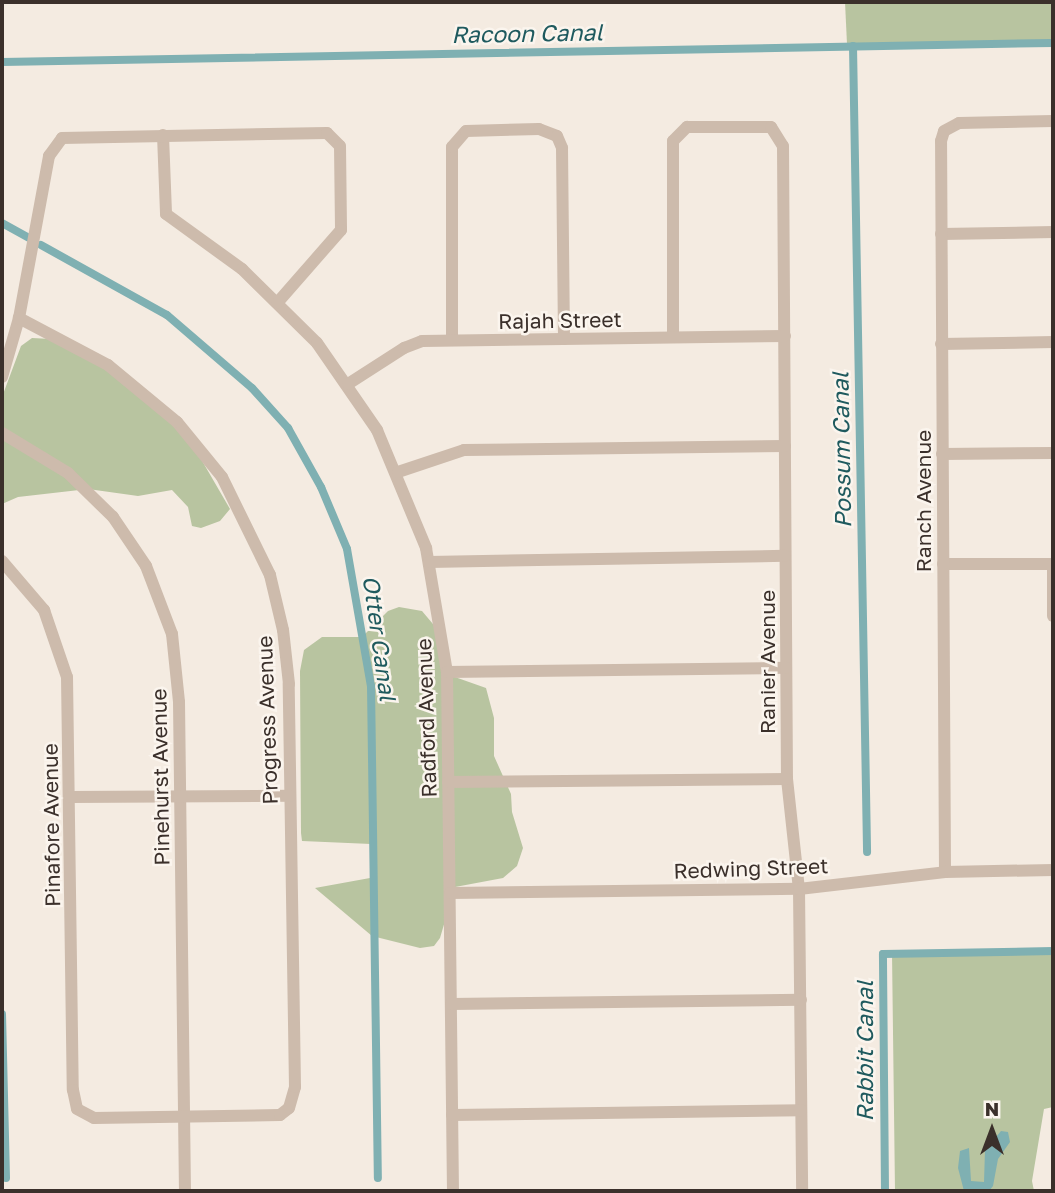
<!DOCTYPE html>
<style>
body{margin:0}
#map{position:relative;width:1055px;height:1193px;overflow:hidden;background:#f4ebe1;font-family:"Golos Text",sans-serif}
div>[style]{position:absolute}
.green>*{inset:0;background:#b8c4a0}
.water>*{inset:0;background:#7fb0b2}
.canal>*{height:8px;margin:-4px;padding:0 4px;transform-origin:4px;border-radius:4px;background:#7fb0b2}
.minor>*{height:12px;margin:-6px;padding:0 6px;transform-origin:6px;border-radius:6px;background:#cdbbac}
span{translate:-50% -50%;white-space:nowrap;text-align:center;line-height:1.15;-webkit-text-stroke:5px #fbf5ee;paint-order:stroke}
.street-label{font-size:21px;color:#3b302b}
.water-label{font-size:23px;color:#1f5a5e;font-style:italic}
.frame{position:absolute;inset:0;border:4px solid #3b302b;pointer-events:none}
.north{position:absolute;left:957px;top:1095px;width:70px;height:70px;-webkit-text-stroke:5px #fbf5ee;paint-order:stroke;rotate:0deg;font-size:19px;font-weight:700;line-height:28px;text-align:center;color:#3b302b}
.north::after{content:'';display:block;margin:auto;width:24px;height:32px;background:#3b302b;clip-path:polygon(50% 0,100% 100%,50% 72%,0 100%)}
</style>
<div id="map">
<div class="green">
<div style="clip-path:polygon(845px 2px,1053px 2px,1053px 42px,847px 44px)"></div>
<div style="clip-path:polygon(32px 338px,51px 339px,90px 351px,190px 440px,230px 509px,220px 521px,201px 528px,192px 526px,188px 507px,172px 490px,138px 496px,88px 489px,18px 497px,2px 504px,2px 397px,21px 346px)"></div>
<div style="clip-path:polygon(399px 607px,422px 611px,438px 630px,452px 676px,486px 688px,494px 718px,494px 756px,511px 794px,512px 812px,523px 848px,517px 866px,503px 878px,455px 887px,440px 938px,434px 946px,420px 948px,372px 936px,315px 888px,370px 878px,371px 844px,302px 841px,301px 833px,300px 671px,304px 650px,322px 637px,362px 637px,388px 611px)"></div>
<div style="clip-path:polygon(892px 953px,1053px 953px,1053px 1107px,1044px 1109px,1032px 1181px,1034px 1191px,895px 1191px)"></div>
</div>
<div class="water">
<div style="clip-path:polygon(1001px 1131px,1008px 1132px,1010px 1142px,998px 1159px,993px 1186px,989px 1191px,964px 1191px,958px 1168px,960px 1151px,969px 1148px,971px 1181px,984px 1182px,985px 1150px)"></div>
</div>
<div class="canal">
<div style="left:853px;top:46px;width:806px;rotate:89deg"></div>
<div style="left:2px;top:62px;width:1051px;rotate:-1.04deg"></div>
<div style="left:2px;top:223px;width:31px;rotate:29deg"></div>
<div style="left:41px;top:245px;width:144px;rotate:29.1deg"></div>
<div style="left:167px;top:315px;width:112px;rotate:40.7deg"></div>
<div style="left:252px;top:388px;width:54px;rotate:48deg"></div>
<div style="left:288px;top:428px;width:68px;rotate:60.8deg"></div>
<div style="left:321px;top:487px;width:67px;rotate:67.2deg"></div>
<div style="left:347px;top:549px;width:139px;rotate:80.1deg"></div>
<div style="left:371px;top:686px;width:492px;rotate:89.2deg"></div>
<div style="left:2px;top:1014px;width:164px;rotate:88.6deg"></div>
<div style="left:885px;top:1191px;width:237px;rotate:-90.5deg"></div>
<div style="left:883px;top:954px;width:170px;rotate:-1deg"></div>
</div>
<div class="minor">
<div style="left:163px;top:135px;width:79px;rotate:87.8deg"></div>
<div style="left:166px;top:214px;width:94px;rotate:35.9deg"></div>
<div style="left:242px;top:269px;width:105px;rotate:44.6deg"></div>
<div style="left:317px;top:343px;width:106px;rotate:55.4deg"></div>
<div style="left:377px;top:430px;width:128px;rotate:67.4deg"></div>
<div style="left:426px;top:548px;width:126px;rotate:80.4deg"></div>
<div style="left:447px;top:672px;width:519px;rotate:89.34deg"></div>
<div style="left:941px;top:234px;width:112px;rotate:-1deg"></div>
<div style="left:673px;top:337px;width:196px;rotate:-90deg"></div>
<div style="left:673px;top:141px;width:20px;rotate:-45deg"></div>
<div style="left:687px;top:127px;width:84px"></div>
<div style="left:771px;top:127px;width:22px;rotate:58deg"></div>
<div style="left:783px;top:146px;width:633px;rotate:89.64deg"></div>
<div style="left:787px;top:779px;width:111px;rotate:83.8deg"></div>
<div style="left:799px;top:889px;width:302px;rotate:89.4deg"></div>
<div style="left:452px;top:340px;width:193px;rotate:-90deg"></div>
<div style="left:452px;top:147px;width:21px;rotate:-49deg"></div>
<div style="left:466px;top:131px;width:73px;rotate:-1.6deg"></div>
<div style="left:539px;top:129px;width:19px;rotate:21deg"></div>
<div style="left:557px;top:136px;width:13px;rotate:67deg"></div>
<div style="left:562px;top:148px;width:191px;rotate:89.4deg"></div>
<div style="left:941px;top:344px;width:112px;rotate:-1deg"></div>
<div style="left:2px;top:377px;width:61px;rotate:-73.9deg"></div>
<div style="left:19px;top:318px;width:165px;rotate:-79.5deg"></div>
<div style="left:49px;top:156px;width:22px;rotate:-54deg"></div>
<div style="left:62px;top:138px;width:265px;rotate:-1.1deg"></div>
<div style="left:327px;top:133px;width:18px;rotate:45deg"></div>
<div style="left:340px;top:146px;width:84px;rotate:89.3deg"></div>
<div style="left:341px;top:230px;width:96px;rotate:131.2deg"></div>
<div style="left:348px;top:384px;width:67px;rotate:-32.7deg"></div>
<div style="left:404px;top:348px;width:19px;rotate:-21deg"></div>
<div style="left:422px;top:341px;width:363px;rotate:-0.8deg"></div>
<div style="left:2px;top:433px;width:77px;rotate:31.2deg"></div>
<div style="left:68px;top:473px;width:63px;rotate:44.4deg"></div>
<div style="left:113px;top:517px;width:59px;rotate:56deg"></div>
<div style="left:146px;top:566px;width:73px;rotate:69.1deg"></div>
<div style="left:172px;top:634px;width:68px;rotate:84.1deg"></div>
<div style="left:179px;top:702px;width:489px;rotate:89.3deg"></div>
<div style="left:942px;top:454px;width:111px;rotate:-0.5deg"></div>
<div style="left:398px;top:472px;width:70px;rotate:-18.4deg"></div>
<div style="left:464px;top:450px;width:321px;rotate:-0.7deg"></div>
<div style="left:2px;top:561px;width:65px;rotate:49.4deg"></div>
<div style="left:44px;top:610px;width:71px;rotate:71.1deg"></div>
<div style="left:67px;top:677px;width:413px;rotate:89.2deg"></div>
<div style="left:73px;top:1090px;width:19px;rotate:78deg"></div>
<div style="left:77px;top:1109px;width:19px;rotate:28deg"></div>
<div style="left:94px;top:1118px;width:186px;rotate:-0.9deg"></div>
<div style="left:280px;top:1115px;width:11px;rotate:-38deg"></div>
<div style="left:289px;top:1108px;width:22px;rotate:-74deg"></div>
<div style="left:295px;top:1087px;width:403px;rotate:-90.9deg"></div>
<div style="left:289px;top:684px;width:54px;rotate:-96.3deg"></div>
<div style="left:283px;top:630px;width:57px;rotate:-103.3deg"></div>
<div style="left:270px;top:575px;width:109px;rotate:-116.1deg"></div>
<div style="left:222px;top:477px;width:71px;rotate:-129.3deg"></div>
<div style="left:177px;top:422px;width:89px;rotate:-140.4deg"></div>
<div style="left:108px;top:365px;width:101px;rotate:-152.2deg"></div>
<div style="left:429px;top:562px;width:356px;rotate:-1deg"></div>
<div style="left:943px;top:564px;width:110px"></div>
<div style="left:1053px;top:564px;width:52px;rotate:90deg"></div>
<div style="left:447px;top:672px;width:339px;rotate:-0.7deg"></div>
<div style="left:448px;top:782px;width:339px;rotate:-0.5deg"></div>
<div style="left:70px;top:797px;width:220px;rotate:-0.3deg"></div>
<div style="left:945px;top:872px;width:731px;rotate:-90.31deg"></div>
<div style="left:941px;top:141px;width:10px;rotate:-73deg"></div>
<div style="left:944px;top:131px;width:17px;rotate:-28deg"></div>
<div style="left:959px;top:123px;width:94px;rotate:-1.2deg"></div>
<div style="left:450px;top:893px;width:349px;rotate:-0.7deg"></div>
<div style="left:799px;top:889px;width:147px;rotate:-6.6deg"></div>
<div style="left:945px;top:872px;width:108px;rotate:-1.1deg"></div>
<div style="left:451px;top:1004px;width:350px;rotate:-0.7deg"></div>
<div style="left:452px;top:1115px;width:349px;rotate:-0.8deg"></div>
</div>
<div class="street-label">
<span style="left:560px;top:320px;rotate:-1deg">Rajah Street</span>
<span style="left:923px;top:501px;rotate:-90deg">Ranch Avenue</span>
<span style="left:767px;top:662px;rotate:-90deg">Ranier Avenue</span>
<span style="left:426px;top:718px;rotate:-92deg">Radford Avenue</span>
<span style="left:267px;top:720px;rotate:-92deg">Progress Avenue</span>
<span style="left:160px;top:777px;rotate:-91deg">Pinehurst Avenue</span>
<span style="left:51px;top:825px;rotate:-91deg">Pinafore Avenue</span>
<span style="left:751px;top:868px;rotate:-2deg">Redwing Street</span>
</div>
<div class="water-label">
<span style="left:527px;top:33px;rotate:-1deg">Racoon Canal</span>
<span style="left:841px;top:450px;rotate:-91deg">Possum Canal</span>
<span style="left:380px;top:638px;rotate:82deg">Otter Canal</span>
<span style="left:864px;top:1051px;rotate:-90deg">Rabbit Canal</span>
</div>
<div class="frame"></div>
<div class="north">N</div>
</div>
